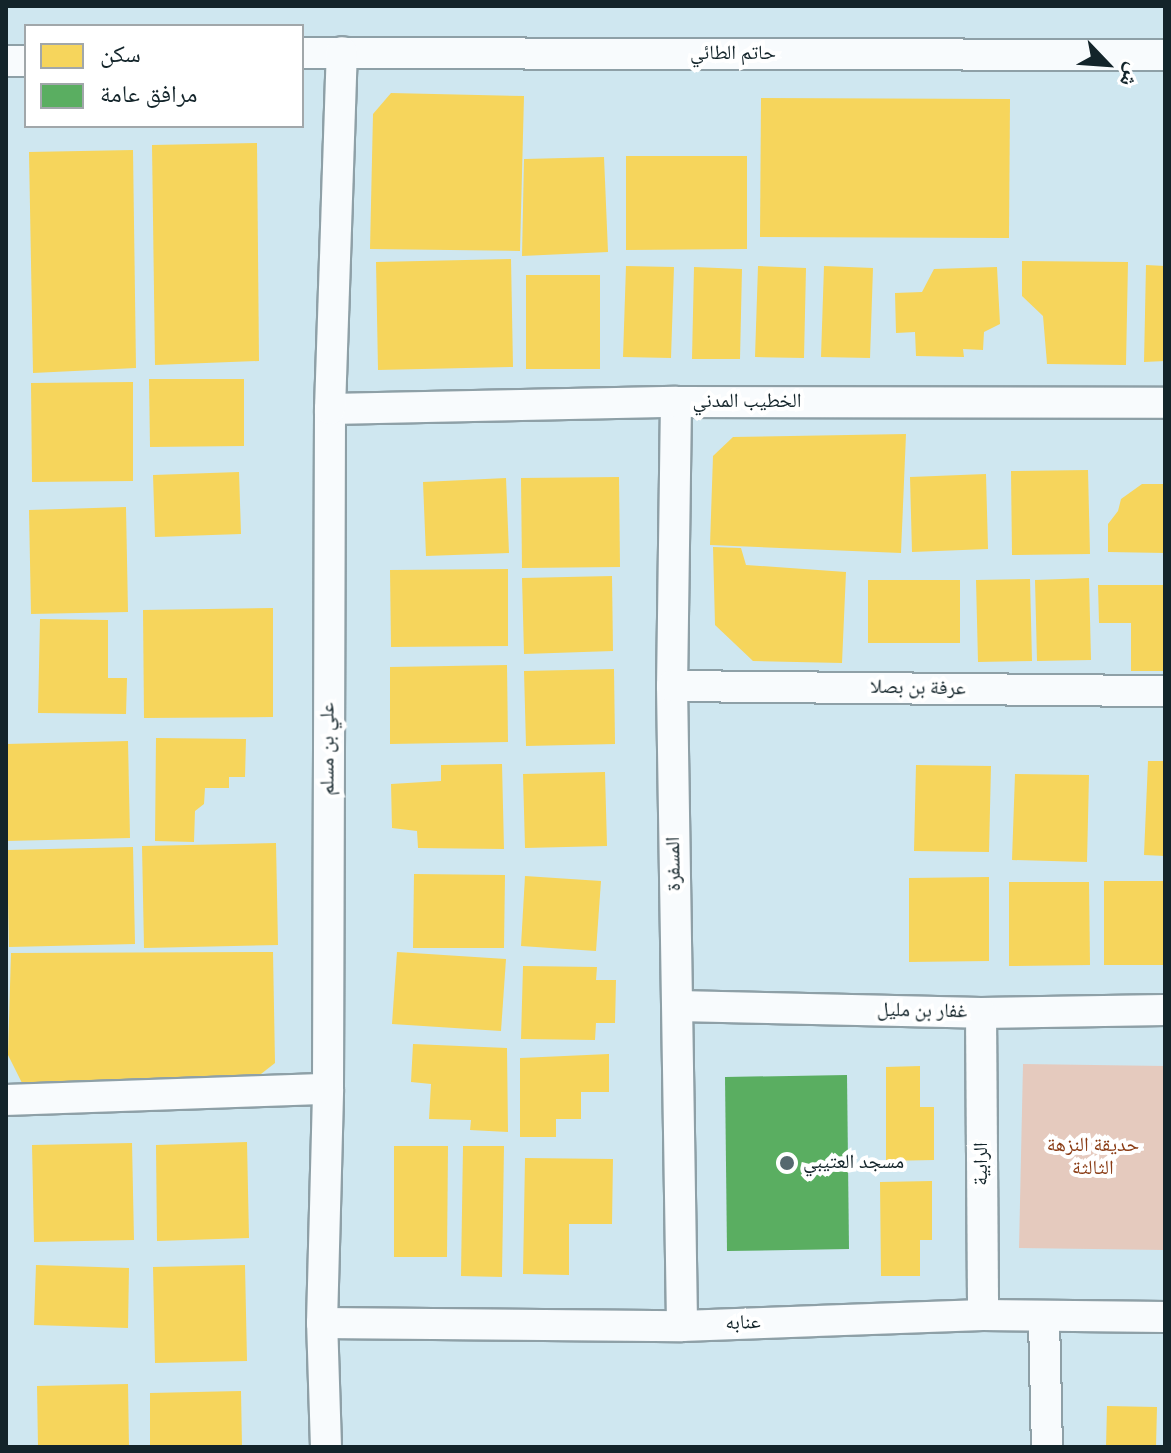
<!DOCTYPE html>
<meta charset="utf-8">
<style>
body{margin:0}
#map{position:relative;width:1171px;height:1453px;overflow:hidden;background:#cfe7f0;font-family:Overpass,"Noto Naskh Arabic",sans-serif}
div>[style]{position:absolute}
.green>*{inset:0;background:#e5cabe}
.homes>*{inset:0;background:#f6d55c}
.public>*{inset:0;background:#5aae61}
.roads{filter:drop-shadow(2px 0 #8ea0a7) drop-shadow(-2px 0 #8ea0a7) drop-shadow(0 2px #8ea0a7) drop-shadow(0 -2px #8ea0a7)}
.street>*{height:30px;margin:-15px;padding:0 15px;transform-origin:15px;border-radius:15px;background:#f8fbfd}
.dots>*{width:22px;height:22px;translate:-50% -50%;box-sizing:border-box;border:4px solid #fff;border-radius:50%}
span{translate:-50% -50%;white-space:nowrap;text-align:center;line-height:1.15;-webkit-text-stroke:8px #fff;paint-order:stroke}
.street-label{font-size:20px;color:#13242a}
.park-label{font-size:20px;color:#8a3c15}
.poi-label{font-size:20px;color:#13242a}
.left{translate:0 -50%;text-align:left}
.frame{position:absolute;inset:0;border:8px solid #13242a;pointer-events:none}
.legend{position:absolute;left:24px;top:24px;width:280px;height:104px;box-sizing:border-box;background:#fff;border:2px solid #a1a7aa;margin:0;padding:10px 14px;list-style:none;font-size:24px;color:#13242a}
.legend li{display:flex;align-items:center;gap:16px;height:40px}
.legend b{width:40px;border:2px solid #a1a7aa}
.north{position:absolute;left:1067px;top:24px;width:80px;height:80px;-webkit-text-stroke:6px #fff;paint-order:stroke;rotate:115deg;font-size:22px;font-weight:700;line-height:32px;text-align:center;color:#13242a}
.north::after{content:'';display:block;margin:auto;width:28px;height:36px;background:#13242a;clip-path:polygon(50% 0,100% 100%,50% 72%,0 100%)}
</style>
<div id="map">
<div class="green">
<div style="clip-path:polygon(1023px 1064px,1165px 1066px,1165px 1250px,1019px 1248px)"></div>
</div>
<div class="homes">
<div style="clip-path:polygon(391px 93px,524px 96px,520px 251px,370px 249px,373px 114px)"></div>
<div style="clip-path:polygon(761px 98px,1010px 99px,1009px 238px,760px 237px)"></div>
<div style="clip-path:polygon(257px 143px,259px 361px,155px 365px,152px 145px)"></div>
<div style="clip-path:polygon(133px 150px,136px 368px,33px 373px,29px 152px)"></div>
<div style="clip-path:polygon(626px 156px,747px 156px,747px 249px,626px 250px)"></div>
<div style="clip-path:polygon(604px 157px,608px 252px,522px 256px,524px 159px)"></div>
<div style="clip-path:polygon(511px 259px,513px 367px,378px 370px,376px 262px)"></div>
<div style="clip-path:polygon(1022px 261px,1128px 262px,1126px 365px,1047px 364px,1043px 316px,1022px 296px)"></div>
<div style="clip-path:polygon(1146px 265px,1165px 266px,1165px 361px,1144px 362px)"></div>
<div style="clip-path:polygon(626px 266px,674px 267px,671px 358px,623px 357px)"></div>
<div style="clip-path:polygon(758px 266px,806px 268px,804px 358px,755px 357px)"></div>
<div style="clip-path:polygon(824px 266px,873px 268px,870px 358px,821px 357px)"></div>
<div style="clip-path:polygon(694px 267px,742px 269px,740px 359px,692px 359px)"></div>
<div style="clip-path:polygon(997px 267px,1000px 324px,984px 332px,983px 350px,963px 349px,964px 357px,916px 356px,915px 332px,896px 333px,895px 293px,922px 292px,934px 269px)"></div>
<div style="clip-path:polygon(526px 275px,600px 275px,600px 369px,526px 369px)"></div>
<div style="clip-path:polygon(149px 379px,244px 379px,244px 446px,150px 447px)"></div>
<div style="clip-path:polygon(133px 382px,133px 481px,32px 482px,31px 383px)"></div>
<div style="clip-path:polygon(906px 434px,901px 553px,710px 545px,713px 456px,733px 437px)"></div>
<div style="clip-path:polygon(1088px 470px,1090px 554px,1012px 555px,1011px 471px)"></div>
<div style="clip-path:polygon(239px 472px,241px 534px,155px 537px,153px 475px)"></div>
<div style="clip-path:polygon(986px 474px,988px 549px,912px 552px,910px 477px)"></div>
<div style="clip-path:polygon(619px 477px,620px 567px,522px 568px,521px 478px)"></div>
<div style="clip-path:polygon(506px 478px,509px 553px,426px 556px,423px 482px)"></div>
<div style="clip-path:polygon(1142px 484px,1165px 484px,1165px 553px,1108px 552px,1108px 524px,1118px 511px,1121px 499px)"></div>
<div style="clip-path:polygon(126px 507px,128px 612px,31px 614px,29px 510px)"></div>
<div style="clip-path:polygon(713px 547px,741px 548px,746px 565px,846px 572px,842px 663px,753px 661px,715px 625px)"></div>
<div style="clip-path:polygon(508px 569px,508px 646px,391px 647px,390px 570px)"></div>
<div style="clip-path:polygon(612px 576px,613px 651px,524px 654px,522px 578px)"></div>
<div style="clip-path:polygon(1089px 578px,1091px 660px,1037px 661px,1035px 580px)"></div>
<div style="clip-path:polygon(1030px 579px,1032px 661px,978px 662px,976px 580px)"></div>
<div style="clip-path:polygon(868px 580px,960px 580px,960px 643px,868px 643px)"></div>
<div style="clip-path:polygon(1098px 585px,1165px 585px,1165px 671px,1131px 671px,1131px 623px,1099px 623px)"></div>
<div style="clip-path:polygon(273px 608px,273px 717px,144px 718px,143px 610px)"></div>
<div style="clip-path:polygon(40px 619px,108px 620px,108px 678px,127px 678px,126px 714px,38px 713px)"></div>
<div style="clip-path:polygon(507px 665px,508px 742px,390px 744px,390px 667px)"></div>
<div style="clip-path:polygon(614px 669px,615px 744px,526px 746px,524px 671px)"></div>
<div style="clip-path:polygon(156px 738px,246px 739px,245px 777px,229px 777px,229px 788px,205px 788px,204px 804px,195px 811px,194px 842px,155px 841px)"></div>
<div style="clip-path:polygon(128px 741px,130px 838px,6px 841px,6px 744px)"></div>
<div style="clip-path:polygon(1148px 761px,1165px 761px,1165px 856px,1144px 855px)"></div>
<div style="clip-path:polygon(502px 764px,504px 849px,418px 848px,417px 831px,392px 828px,391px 784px,441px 781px,441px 765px)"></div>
<div style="clip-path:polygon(916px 765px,991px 766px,989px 852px,914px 851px)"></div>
<div style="clip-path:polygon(605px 772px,607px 846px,525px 848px,523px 774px)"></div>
<div style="clip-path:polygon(1015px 774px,1089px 775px,1087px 862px,1012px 860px)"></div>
<div style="clip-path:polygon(276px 843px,278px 945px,144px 948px,142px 846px)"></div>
<div style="clip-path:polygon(133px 847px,135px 944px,9px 947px,7px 850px)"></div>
<div style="clip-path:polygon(414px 874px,505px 875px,504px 948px,413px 948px)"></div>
<div style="clip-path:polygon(525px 876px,601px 881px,596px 951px,521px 946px)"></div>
<div style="clip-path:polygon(989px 877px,989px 961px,909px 962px,909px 878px)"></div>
<div style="clip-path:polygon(1104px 881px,1165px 881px,1165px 965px,1104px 965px)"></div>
<div style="clip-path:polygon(1009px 882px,1089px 882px,1090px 965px,1009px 966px)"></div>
<div style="clip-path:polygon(273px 952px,275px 1063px,252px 1081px,23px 1085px,8px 1055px,11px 953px)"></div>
<div style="clip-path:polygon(397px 952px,506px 959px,501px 1031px,392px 1024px)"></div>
<div style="clip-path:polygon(523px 966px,597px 967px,596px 980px,616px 980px,615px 1023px,596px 1023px,595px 1040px,521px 1039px)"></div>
<div style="clip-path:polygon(413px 1044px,507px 1048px,508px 1132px,470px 1130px,471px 1120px,429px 1119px,431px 1084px,411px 1082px)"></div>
<div style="clip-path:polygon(609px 1054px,609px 1092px,581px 1092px,581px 1119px,556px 1119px,556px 1137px,520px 1137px,520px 1058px)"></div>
<div style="clip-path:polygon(920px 1066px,920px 1107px,934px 1107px,934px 1160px,886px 1161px,886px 1067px)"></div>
<div style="clip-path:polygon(247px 1142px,249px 1238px,157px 1241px,156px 1145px)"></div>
<div style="clip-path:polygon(132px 1143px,134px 1240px,34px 1242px,32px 1145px)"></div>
<div style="clip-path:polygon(394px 1146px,448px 1146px,447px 1257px,394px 1257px)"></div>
<div style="clip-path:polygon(463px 1146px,504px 1146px,502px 1277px,461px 1276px)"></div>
<div style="clip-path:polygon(525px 1158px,613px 1159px,612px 1224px,569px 1224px,569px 1275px,523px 1274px)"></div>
<div style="clip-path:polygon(932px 1181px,932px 1240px,920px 1240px,920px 1276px,881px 1276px,880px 1182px)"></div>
<div style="clip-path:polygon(36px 1265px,129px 1268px,128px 1328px,34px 1325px)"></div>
<div style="clip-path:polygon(245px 1265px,247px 1361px,155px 1363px,153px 1267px)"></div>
<div style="clip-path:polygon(128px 1384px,129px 1447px,38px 1447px,37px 1386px)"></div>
<div style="clip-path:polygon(241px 1391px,242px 1447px,150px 1447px,150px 1393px)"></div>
<div style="clip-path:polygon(1107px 1406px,1157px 1407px,1156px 1447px,1106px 1447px)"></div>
</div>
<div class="public">
<div style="clip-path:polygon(847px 1075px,849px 1249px,727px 1251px,725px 1077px)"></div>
</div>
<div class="roads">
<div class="street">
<div style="left:302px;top:53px;width:863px;rotate:0.13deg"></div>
<div style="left:6px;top:61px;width:20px"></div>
<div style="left:676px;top:402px;width:284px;rotate:90.8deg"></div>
<div style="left:672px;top:686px;width:640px;rotate:89.1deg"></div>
<div style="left:330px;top:409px;width:346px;rotate:-1.2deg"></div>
<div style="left:676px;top:402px;width:489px;rotate:0.1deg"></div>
<div style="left:672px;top:686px;width:493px;rotate:0.6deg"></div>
<div style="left:678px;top:1006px;width:303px;rotate:1.3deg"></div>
<div style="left:981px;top:1013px;width:184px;rotate:-0.9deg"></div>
<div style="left:981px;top:1013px;width:302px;rotate:89.6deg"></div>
<div style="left:6px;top:1100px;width:322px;rotate:-2deg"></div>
<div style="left:1044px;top:1318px;width:129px;rotate:88.7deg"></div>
<div style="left:322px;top:1323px;width:360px;rotate:0.5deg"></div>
<div style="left:682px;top:1326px;width:301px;rotate:-2.1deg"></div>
<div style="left:983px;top:1315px;width:182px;rotate:0.6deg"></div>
<div style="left:326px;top:1447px;width:124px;rotate:-91.8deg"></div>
<div style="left:322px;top:1323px;width:234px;rotate:-88.5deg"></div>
<div style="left:328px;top:1089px;width:680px;rotate:-89.83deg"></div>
<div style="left:330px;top:409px;width:357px;rotate:-88.1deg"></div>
</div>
</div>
<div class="dots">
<div style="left:787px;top:1163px;background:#55686f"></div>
</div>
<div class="street-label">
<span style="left:733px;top:54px">حاتم الطائي</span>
<span style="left:747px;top:402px">الخطيب المدني</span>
<span style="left:918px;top:689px;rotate:1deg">عرفة بن بصلا</span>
<span style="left:329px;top:749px;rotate:-90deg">علي بن مسلم</span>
<span style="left:675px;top:864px;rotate:-91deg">المسفرة</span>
<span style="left:922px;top:1012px;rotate:1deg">غفار بن مليل</span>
<span style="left:982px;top:1164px;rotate:-90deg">الرابية</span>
<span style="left:743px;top:1324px;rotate:-2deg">عنابه</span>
</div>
<div class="park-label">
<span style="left:1093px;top:1158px">حديقة النزهة<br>الثالثة</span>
</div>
<div class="poi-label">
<span class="left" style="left:803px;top:1163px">مسجد العتيبي</span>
</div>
<div class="frame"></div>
<ul class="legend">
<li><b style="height:22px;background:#f6d55c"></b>سكن</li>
<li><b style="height:22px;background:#5aae61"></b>مرافق عامة</li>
</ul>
<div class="north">ش</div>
</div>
